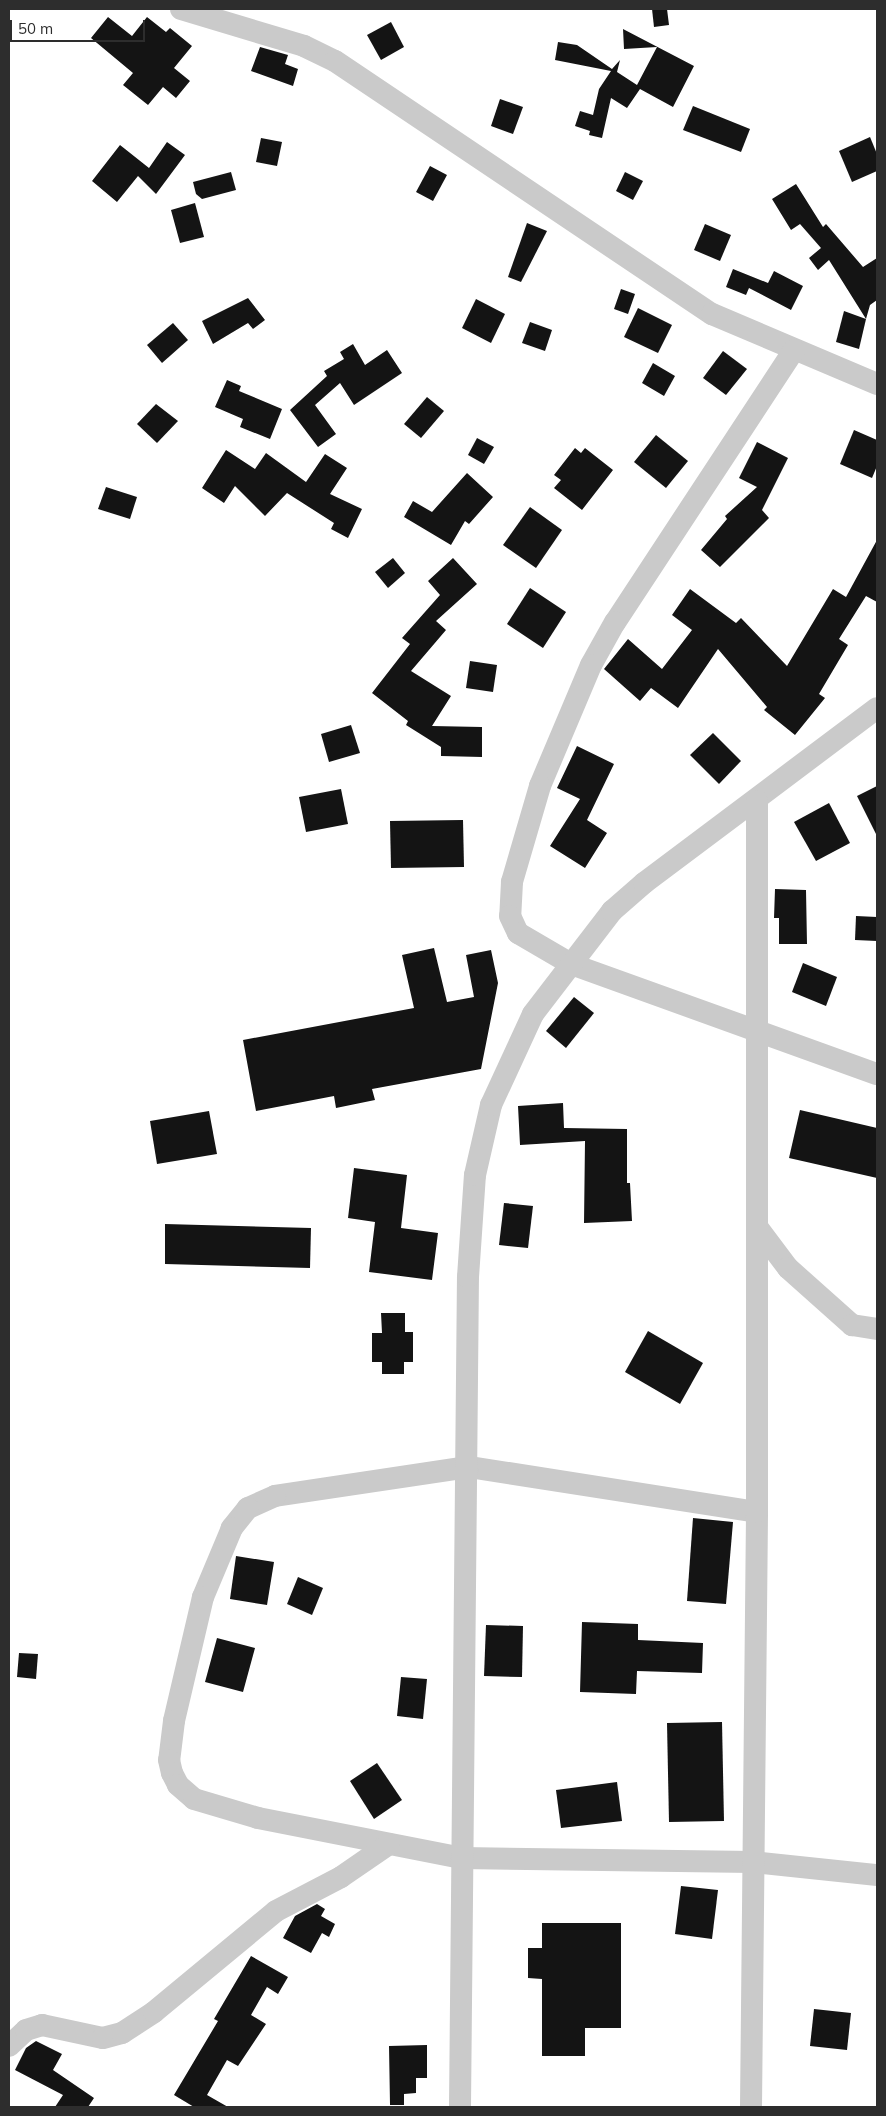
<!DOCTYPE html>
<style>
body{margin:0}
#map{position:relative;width:886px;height:2116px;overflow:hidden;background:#fff;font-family:Mulish,sans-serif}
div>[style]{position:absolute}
.building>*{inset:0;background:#141414}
.minor>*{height:22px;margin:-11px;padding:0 11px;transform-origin:11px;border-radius:11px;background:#cacaca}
span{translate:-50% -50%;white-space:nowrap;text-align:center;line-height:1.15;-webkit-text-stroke:5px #fff;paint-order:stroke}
.frame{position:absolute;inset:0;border:10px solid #2d2d2d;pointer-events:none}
.scale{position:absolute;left:10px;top:20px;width:135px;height:22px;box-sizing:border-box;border:2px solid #2d2d2d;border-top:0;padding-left:6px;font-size:15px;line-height:18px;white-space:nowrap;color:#2d2d2d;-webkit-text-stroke:4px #fff;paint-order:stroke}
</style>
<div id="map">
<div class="building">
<div style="clip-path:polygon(652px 9px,667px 9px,669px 25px,654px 27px)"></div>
<div style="clip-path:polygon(108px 17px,132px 36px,147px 17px,166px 32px,170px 28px,192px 46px,174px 68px,190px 81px,176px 98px,163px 87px,148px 105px,123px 85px,133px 73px,91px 38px)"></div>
<div style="clip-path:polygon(391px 22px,404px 47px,381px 60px,367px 35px)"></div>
<div style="clip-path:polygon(623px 29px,694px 66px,673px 107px,640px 89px,627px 108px,611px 98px,602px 138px,589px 135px,590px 131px,575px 126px,580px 111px,593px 115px,599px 89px,611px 71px,555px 60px,558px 42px,577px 45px,612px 69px,620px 60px,617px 72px,637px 85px,657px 47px,624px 49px)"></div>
<div style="clip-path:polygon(260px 47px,288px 55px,285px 64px,298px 69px,293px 86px,251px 71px)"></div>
<div style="clip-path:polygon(500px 99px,523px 107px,513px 134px,491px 126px)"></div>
<div style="clip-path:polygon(693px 106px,750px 129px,741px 152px,683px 130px)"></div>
<div style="clip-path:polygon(870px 137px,877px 154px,877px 171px,852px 182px,839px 151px)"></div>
<div style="clip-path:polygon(261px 138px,282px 142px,277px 166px,256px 162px)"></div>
<div style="clip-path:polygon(167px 142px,185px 155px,156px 194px,138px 176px,117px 202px,92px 181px,120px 145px,149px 168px)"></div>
<div style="clip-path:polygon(430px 166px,447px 175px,433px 201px,416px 192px)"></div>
<div style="clip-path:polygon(231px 172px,236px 190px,202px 199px,196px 194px,193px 182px)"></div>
<div style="clip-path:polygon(625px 172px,643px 181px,633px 200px,616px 191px)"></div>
<div style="clip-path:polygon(796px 184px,823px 227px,826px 224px,863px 267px,877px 258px,877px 300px,870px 305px,866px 319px,829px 260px,818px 270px,809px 258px,821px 248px,800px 224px,791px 230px,772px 199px)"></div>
<div style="clip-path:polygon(195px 203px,204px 237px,180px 243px,171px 210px)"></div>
<div style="clip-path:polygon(527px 223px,547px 231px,521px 282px,508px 277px)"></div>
<div style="clip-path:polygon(705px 224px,731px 235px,720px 261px,694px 250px)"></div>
<div style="clip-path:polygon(733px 269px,768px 283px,774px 271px,803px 286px,791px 310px,749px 288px,746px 295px,726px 287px)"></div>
<div style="clip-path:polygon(621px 289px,635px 294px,628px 314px,614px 309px)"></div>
<div style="clip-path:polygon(248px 298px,265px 320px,253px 329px,248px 323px,213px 344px,202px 321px)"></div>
<div style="clip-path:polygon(476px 299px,505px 314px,491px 343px,462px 328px)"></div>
<div style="clip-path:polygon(638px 308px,672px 325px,658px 353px,624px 337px)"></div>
<div style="clip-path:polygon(844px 311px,866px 319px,859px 349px,836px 342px)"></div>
<div style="clip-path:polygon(530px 322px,552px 330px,545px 351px,522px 343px)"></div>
<div style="clip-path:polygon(173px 323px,188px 340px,162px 363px,147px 345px)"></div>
<div style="clip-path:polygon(353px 344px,365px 365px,387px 350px,402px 373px,354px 405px,340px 383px,315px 405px,336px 434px,318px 447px,290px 410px,327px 376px,324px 371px,344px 359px,340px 352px)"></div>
<div style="clip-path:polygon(723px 351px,747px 369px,726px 395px,703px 378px)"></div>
<div style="clip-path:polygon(653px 363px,675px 376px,664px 396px,642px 383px)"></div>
<div style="clip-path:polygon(227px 380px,241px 386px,239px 391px,282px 409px,270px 439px,240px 427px,243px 419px,215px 407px)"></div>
<div style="clip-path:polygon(427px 397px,444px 411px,421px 438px,404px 424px)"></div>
<div style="clip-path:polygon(156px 404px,178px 421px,157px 443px,137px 424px)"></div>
<div style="clip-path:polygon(854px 430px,877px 440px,877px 466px,872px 478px,840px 464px)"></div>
<div style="clip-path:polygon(656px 435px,688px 461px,666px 488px,634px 462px)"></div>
<div style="clip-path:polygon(477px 438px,494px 447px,484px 464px,468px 455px)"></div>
<div style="clip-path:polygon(757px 442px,788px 458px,762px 510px,769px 518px,720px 567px,701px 550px,727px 519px,725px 516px,757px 487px,739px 478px)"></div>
<div style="clip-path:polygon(575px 448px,581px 453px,585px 448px,613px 470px,582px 510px,554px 488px,561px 480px,554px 475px)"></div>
<div style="clip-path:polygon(226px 450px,255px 469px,266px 453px,306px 482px,325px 454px,347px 468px,330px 494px,362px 509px,348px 538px,331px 529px,334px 523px,287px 493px,265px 516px,235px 486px,224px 503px,202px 488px)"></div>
<div style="clip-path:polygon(467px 473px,493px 497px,469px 524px,465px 521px,451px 545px,404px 517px,413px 501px,432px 512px)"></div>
<div style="clip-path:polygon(106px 487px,137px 497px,130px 519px,98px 509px)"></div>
<div style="clip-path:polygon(530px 507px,562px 530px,536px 568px,503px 545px)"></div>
<div style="clip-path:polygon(877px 540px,877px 602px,866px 596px,839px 639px,848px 645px,819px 694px,825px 698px,795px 735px,764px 710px,767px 707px,718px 649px,678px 708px,651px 688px,640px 701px,604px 669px,628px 639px,662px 669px,692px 630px,672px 615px,690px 589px,736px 623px,741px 618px,787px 666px,833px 589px,846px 597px)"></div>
<div style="clip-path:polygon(393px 558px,405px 573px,388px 588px,375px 572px)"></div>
<div style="clip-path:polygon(453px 558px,477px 584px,436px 621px,446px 630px,411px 671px,451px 696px,432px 726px,482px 727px,482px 757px,441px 756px,441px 747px,406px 725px,408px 721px,372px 693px,410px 644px,402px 638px,440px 595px,428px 581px)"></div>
<div style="clip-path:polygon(530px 588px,566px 612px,543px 648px,507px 624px)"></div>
<div style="clip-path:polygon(470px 661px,497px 665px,493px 692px,466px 688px)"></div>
<div style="clip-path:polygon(351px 725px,360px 753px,329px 762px,321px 734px)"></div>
<div style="clip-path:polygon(713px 733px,741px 761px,719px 784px,690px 755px)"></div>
<div style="clip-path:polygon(577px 746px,614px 764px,587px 820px,607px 833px,585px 868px,550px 846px,580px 799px,557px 788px)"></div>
<div style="clip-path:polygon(877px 786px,877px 836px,857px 796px)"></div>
<div style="clip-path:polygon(341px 789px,348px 824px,306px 832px,299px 797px)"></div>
<div style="clip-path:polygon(829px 803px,850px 843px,816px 861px,794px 822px)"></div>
<div style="clip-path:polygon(463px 820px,464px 867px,391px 868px,390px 821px)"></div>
<div style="clip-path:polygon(775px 889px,806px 890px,807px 944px,779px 944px,779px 918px,774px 918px)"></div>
<div style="clip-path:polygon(856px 916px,877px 917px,877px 941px,855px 940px)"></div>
<div style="clip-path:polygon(434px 948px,447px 1002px,474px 997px,466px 955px,491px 950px,498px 983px,481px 1069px,372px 1089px,375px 1100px,336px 1108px,334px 1096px,256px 1111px,243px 1040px,414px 1008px,402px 955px)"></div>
<div style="clip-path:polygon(803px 963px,837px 977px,826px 1006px,792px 992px)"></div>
<div style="clip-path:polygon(574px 997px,594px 1013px,566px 1048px,546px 1031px)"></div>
<div style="clip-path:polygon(563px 1103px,564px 1128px,627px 1129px,627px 1183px,630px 1183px,632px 1221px,584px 1223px,585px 1141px,520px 1145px,518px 1106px)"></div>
<div style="clip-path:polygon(800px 1110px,877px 1128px,877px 1178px,789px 1158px)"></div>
<div style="clip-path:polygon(209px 1111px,217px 1154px,157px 1164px,150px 1121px)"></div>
<div style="clip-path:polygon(354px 1168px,407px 1175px,401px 1228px,438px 1233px,432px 1280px,369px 1272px,375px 1222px,348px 1218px)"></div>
<div style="clip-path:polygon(504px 1203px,533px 1206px,528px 1248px,499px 1245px)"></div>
<div style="clip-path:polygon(165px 1224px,311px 1228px,310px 1268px,165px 1264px)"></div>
<div style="clip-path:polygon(381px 1313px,405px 1313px,405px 1332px,413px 1332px,413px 1362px,404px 1362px,404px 1374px,382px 1374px,382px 1362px,372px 1362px,372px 1333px,382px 1333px)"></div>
<div style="clip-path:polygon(648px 1331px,703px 1363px,680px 1404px,625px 1372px)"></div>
<div style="clip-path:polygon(693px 1518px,733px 1522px,726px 1604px,687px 1601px)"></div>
<div style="clip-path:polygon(236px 1556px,274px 1562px,267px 1605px,230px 1599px)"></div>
<div style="clip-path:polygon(298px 1577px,323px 1588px,312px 1615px,287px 1604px)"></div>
<div style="clip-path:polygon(582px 1622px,638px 1624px,638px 1640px,703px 1643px,702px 1673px,637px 1671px,636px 1694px,580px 1692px)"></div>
<div style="clip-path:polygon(486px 1625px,523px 1626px,522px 1677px,484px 1676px)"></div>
<div style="clip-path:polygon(217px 1638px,255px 1648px,243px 1692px,205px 1682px)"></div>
<div style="clip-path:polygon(19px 1653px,38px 1654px,36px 1679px,17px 1677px)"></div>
<div style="clip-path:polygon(401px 1677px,427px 1679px,423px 1719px,397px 1716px)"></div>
<div style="clip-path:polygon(722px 1722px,724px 1821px,669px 1822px,667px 1723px)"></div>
<div style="clip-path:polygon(377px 1763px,402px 1800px,374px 1819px,350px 1781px)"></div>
<div style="clip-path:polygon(617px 1782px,622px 1821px,561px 1828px,556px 1790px)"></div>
<div style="clip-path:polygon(681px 1886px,718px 1890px,712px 1939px,675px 1934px)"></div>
<div style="clip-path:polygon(317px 1904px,325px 1909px,321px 1916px,335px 1924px,329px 1937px,322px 1933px,311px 1953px,283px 1938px,295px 1916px)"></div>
<div style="clip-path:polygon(542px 1923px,621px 1923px,621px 2028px,585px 2028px,585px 2056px,542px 2056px,542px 1979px,528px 1978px,528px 1948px,542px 1948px)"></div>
<div style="clip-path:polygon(251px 1956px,288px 1977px,278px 1994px,267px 1987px,251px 2015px,266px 2024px,238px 2066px,227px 2060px,207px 2095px,228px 2107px,194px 2107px,174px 2095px,218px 2021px,214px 2019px)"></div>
<div style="clip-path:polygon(814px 2009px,851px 2013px,847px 2050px,810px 2046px)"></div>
<div style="clip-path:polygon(36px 2041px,62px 2054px,53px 2070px,94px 2098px,88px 2107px,55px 2107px,63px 2095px,15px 2070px,26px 2048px)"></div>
<div style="clip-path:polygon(427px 2045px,427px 2078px,416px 2078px,416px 2093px,404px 2094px,404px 2105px,390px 2105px,389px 2046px)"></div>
</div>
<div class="minor">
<div style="left:181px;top:9px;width:128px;rotate:16.7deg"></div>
<div style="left:304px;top:46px;width:34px;rotate:26deg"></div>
<div style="left:335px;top:61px;width:454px;rotate:33.9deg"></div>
<div style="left:712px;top:314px;width:179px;rotate:23deg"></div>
<div style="left:794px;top:350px;width:326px;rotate:123.3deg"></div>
<div style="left:615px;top:622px;width:49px;rotate:119.2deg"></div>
<div style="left:591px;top:665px;width:131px;rotate:112.9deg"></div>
<div style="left:540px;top:786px;width:100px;rotate:106.3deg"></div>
<div style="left:512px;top:882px;width:34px;rotate:93deg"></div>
<div style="left:510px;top:916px;width:19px;rotate:65deg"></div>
<div style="left:518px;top:933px;width:61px;rotate:30.3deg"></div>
<div style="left:571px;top:964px;width:325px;rotate:19.8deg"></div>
<div style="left:758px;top:1228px;width:50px;rotate:53.1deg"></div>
<div style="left:788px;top:1268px;width:86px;rotate:41.7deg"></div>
<div style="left:852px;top:1325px;width:25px;rotate:9deg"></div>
<div style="left:757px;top:1512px;width:292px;rotate:-171.1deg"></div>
<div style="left:468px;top:1467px;width:195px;rotate:171.5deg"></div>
<div style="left:275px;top:1496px;width:30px;rotate:156deg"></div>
<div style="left:248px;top:1508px;width:26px;rotate:129deg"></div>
<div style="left:232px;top:1528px;width:75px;rotate:112.8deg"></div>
<div style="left:203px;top:1597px;width:127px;rotate:103.2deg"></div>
<div style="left:174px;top:1721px;width:39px;rotate:97deg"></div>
<div style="left:169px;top:1760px;width:13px;rotate:77deg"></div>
<div style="left:172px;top:1773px;width:13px;rotate:63deg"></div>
<div style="left:178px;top:1785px;width:21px;rotate:41deg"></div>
<div style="left:194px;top:1799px;width:67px;rotate:16.5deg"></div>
<div style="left:258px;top:1818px;width:207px;rotate:11.1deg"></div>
<div style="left:461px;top:1858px;width:292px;rotate:0.8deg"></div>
<div style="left:753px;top:1862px;width:125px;rotate:6deg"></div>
<div style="left:9px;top:2046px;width:23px;rotate:-43deg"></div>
<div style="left:26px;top:2030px;width:17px;rotate:-17deg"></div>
<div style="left:42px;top:2025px;width:62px;rotate:12deg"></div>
<div style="left:103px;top:2038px;width:20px;rotate:-15deg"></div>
<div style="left:122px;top:2033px;width:38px;rotate:-33deg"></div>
<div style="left:154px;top:2012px;width:158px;rotate:-39.6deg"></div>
<div style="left:276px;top:1911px;width:73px;rotate:-27.6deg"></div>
<div style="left:341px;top:1877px;width:58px;rotate:-34.5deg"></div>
<div style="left:460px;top:2107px;width:830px;rotate:-89.45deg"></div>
<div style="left:468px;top:1277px;width:102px;rotate:-86.1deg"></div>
<div style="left:475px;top:1175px;width:72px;rotate:-77.1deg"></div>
<div style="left:491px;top:1105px;width:100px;rotate:-65.2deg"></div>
<div style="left:533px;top:1014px;width:130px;rotate:-52.5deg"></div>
<div style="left:612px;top:911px;width:43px;rotate:-41.2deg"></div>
<div style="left:644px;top:883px;width:291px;rotate:-36.9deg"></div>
<div style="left:751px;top:2107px;width:595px;rotate:-89.42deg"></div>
<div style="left:757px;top:1512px;width:711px;rotate:-90deg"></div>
</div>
<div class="frame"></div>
<div class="scale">50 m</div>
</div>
